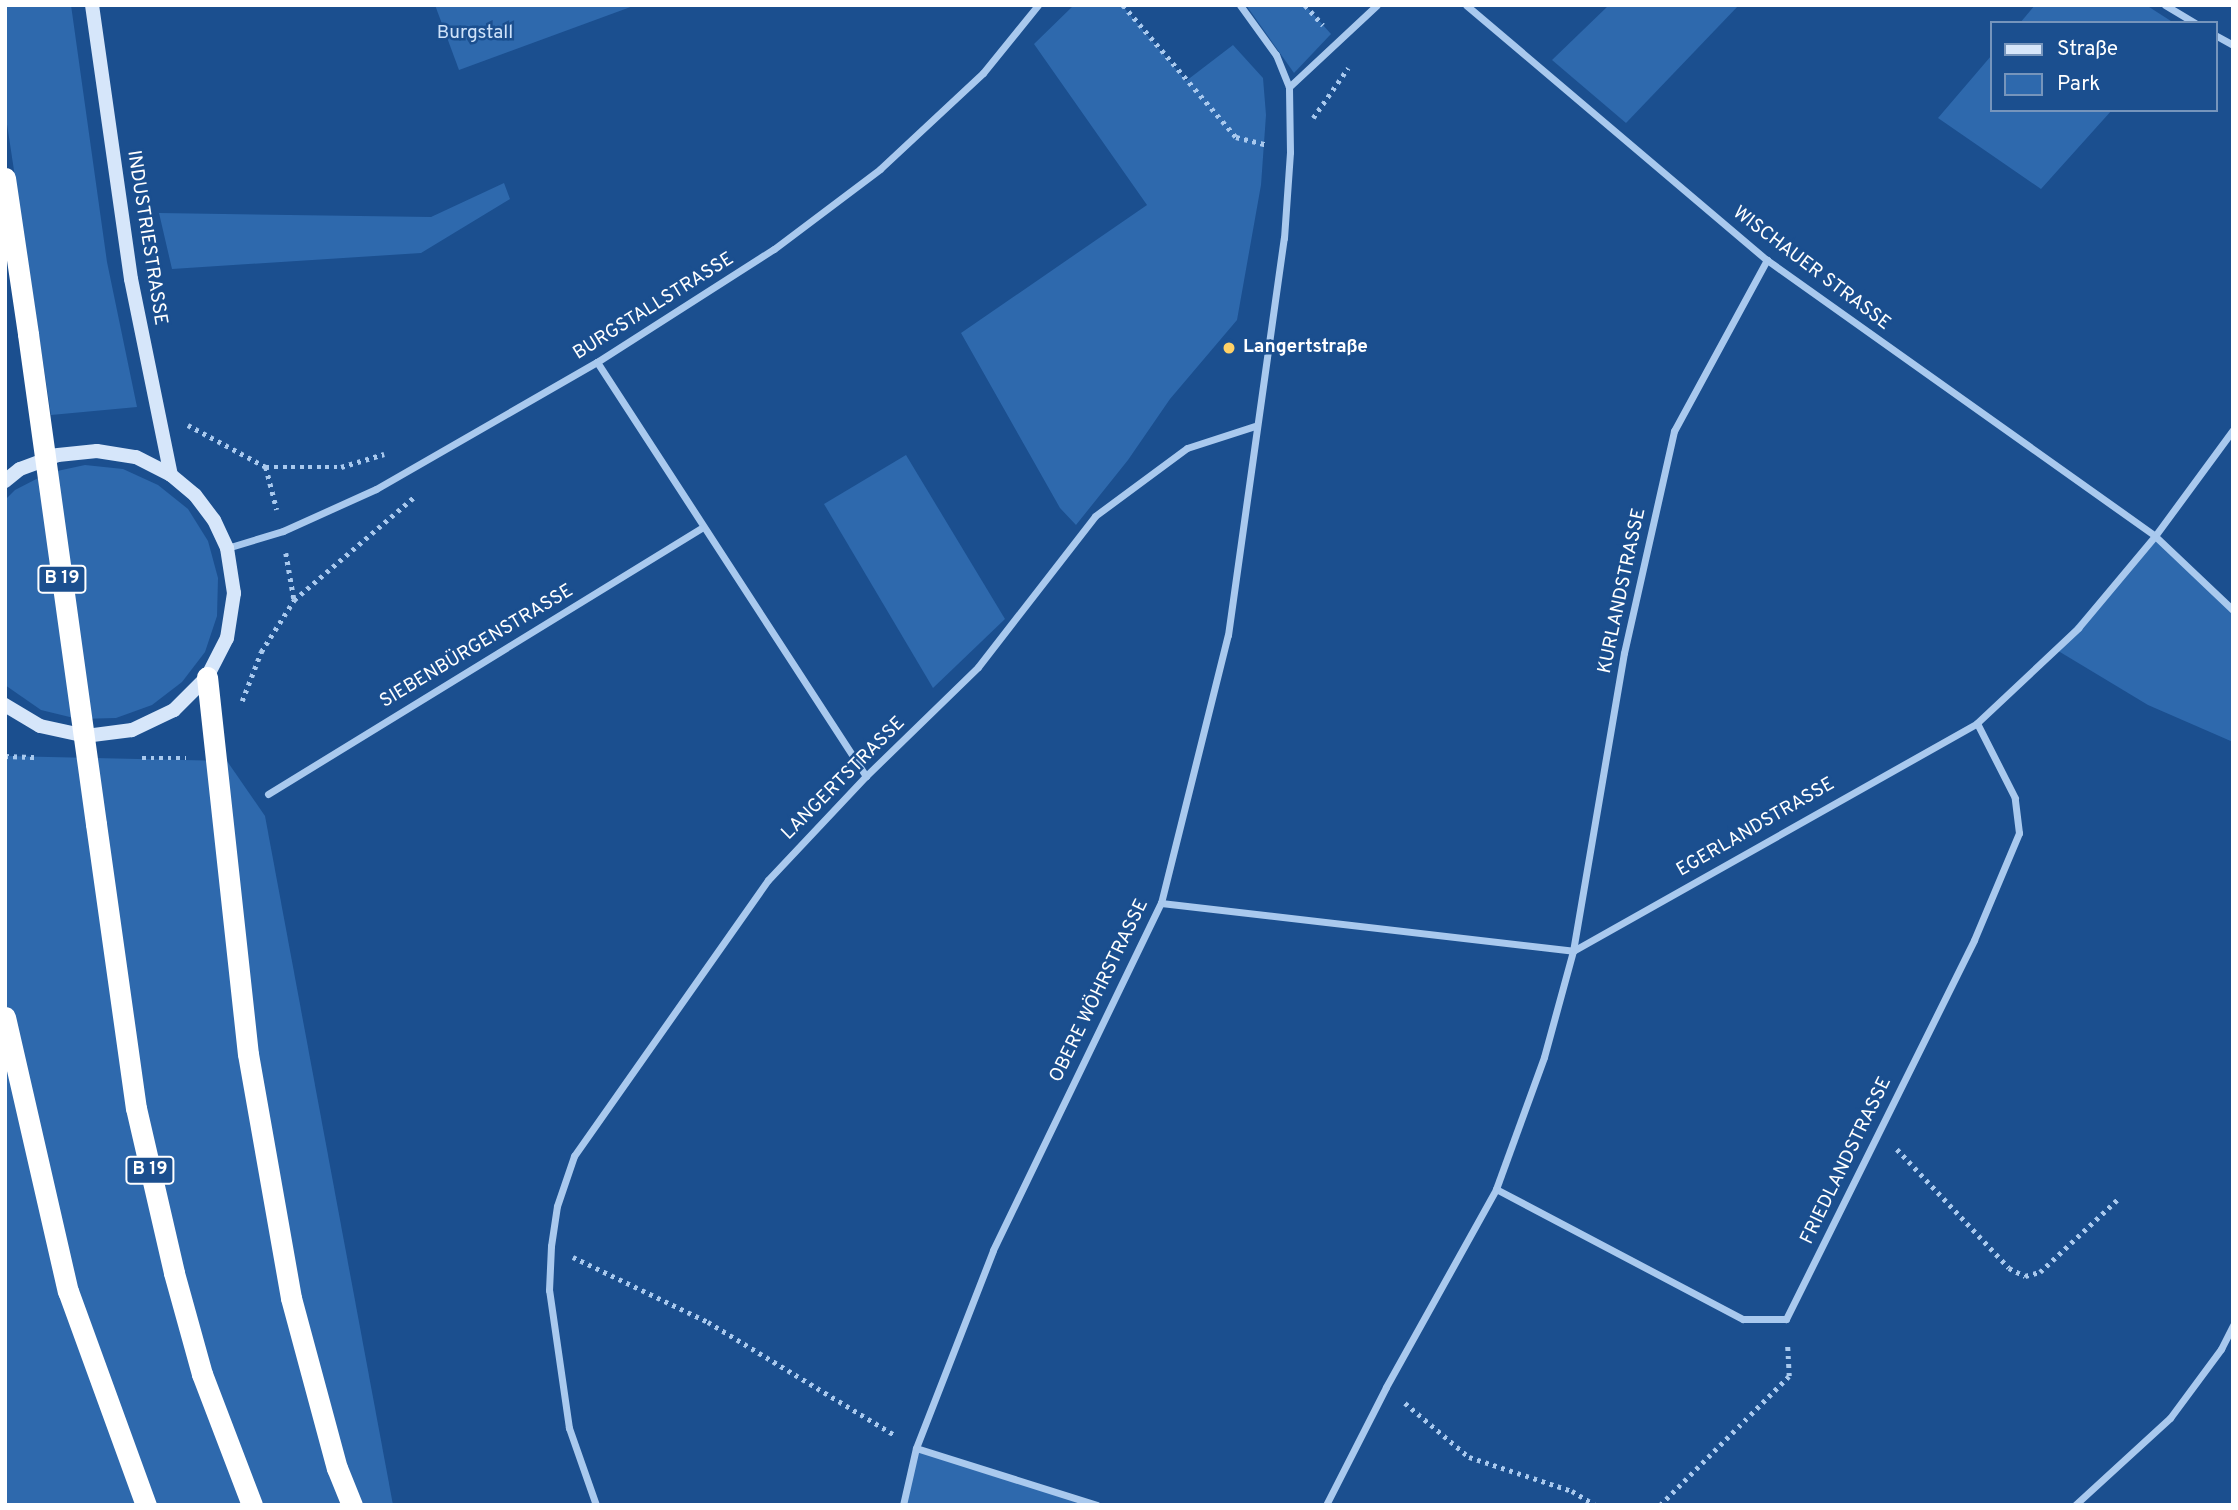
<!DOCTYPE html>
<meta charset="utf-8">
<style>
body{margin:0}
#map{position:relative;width:2238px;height:1510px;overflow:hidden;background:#1b4f8f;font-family:Overpass,sans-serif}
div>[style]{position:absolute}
.green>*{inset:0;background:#2e69ad}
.path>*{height:4.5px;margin-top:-2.25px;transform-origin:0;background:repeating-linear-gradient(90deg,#a9c9ee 0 3.5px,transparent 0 8.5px)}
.street>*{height:7px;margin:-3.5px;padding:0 3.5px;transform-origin:3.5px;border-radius:3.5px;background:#a9c9ee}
.secondary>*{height:14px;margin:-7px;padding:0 7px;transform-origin:7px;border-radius:7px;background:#d6e6fa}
.highway>*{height:21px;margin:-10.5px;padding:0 10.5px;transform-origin:10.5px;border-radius:10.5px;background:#fff}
.highway-bridge>*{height:21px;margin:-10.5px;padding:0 10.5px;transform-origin:10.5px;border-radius:10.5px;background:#fff}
.dots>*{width:19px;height:19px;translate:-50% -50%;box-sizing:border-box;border:4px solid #1b4f8f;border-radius:50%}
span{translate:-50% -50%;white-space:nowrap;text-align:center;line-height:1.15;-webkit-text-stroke:5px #1b4f8f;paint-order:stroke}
.shield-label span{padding:2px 5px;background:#1b4f8f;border:2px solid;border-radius:5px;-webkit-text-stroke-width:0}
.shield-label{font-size:18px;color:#fff;font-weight:700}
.park-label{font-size:19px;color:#cfe3fa}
.street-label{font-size:19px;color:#fff}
.poi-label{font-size:19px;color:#fff;font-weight:700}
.left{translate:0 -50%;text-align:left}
.frame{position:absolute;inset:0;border:7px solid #fff;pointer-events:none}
.legend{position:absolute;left:1990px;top:21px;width:228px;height:91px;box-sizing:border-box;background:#1b4f8f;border:2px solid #7695bc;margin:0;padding:9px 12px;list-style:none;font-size:21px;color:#fff}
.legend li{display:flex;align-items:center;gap:14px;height:35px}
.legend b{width:35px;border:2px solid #7695bc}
</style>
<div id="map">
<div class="green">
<div style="clip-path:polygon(5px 5px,71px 5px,107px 262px,137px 407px,51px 415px,5px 111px)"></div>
<div style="clip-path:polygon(435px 5px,636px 5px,459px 70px)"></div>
<div style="clip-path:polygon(1074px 5px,1129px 5px,1125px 9px,1186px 81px,1233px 45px,1263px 78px,1266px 115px,1261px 185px,1237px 320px,1170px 399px,1128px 460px,1076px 525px,1060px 508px,961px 333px,1147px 205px,1034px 44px)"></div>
<div style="clip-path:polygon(1246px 5px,1305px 5px,1331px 34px,1294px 73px)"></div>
<div style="clip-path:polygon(1609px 5px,1739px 5px,1626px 123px,1552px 60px)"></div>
<div style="clip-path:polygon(2035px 5px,2146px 5px,2174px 23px,2020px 23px)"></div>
<div style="clip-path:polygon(1991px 56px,1991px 110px,2112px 110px,2041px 189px,1938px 118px)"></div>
<div style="clip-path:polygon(504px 183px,510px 199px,421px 253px,172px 269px,159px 213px,431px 217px)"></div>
<div style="clip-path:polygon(906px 455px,1005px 619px,933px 688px,824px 504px)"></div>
<div style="clip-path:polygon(85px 465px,123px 469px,158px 485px,188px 509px,208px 541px,218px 578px,217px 616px,205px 652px,182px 682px,152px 705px,116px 718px,78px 719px,41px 710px,5px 685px,5px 500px,15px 490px,48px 473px)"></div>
<div style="clip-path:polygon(2155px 536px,2233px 610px,2233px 742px,2148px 705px,2055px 649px)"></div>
<div style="clip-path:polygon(5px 756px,227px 761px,265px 816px,393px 1505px,5px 1505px)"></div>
<div style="clip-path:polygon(916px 1448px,1097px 1505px,903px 1505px)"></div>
</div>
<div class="path">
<div style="left:1123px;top:5px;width:174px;rotate:49.4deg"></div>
<div style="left:1236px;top:137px;width:32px;rotate:14deg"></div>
<div style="left:1305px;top:5px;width:27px;rotate:48deg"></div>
<div style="left:1313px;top:118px;width:61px;rotate:-55deg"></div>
<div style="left:188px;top:425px;width:89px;rotate:28.3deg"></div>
<div style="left:266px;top:467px;width:75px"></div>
<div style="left:341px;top:467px;width:45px;rotate:-16.8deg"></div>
<div style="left:266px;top:467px;width:44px;rotate:75.7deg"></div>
<div style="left:286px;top:553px;width:47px;rotate:80.1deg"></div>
<div style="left:242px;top:701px;width:53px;rotate:-68.8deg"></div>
<div style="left:261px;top:652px;width:62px;rotate:-57.6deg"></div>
<div style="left:294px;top:600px;width:157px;rotate:-40.6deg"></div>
<div style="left:5px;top:756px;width:34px;rotate:2deg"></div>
<div style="left:142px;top:758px;width:44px"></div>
<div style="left:1897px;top:1149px;width:163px;rotate:46.7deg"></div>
<div style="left:2009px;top:1268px;width:18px;rotate:27deg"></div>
<div style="left:2025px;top:1276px;width:16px;rotate:-15deg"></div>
<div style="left:2040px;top:1272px;width:108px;rotate:-43.1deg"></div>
<div style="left:573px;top:1257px;width:150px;rotate:25.7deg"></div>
<div style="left:708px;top:1322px;width:220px;rotate:31.2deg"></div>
<div style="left:1405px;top:1403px;width:84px;rotate:40.2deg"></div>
<div style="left:1469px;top:1457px;width:108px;rotate:18.3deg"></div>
<div style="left:1572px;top:1491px;width:27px;rotate:31deg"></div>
<div style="left:1660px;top:1505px;width:182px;rotate:-45deg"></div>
<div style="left:1789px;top:1376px;width:33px;rotate:-93deg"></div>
</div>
<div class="street">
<div style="left:1466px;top:5px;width:394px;rotate:40.3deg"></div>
<div style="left:1767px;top:260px;width:476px;rotate:35.4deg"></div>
<div style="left:2155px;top:536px;width:108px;rotate:43.5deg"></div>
<div style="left:2165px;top:5px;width:35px;rotate:31deg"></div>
<div style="left:2215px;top:35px;width:21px;rotate:29deg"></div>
<div style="left:1289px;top:87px;width:120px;rotate:-43deg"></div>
<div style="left:597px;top:362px;width:494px;rotate:57deg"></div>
<div style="left:227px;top:548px;width:59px;rotate:-16.9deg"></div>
<div style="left:283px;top:531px;width:102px;rotate:-24.3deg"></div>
<div style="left:376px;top:489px;width:255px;rotate:-29.9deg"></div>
<div style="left:597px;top:362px;width:210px;rotate:-32.6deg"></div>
<div style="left:774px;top:249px;width:133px;rotate:-37deg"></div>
<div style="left:880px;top:169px;width:141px;rotate:-43deg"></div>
<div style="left:983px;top:73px;width:87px;rotate:-51deg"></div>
<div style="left:268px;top:794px;width:510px;rotate:-31.54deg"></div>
<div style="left:1161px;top:903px;width:415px;rotate:6.6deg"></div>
<div style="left:1573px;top:951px;width:464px;rotate:-29.4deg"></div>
<div style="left:1977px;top:723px;width:139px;rotate:-43.2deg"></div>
<div style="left:2078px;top:628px;width:120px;rotate:-50.1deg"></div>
<div style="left:2155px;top:536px;width:132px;rotate:-53.7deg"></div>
<div style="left:1496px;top:1189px;width:279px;rotate:27.8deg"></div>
<div style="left:1743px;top:1319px;width:43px"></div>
<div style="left:1786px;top:1319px;width:423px;rotate:-63.6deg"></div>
<div style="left:1974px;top:940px;width:116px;rotate:-67.2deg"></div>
<div style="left:2019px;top:833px;width:35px;rotate:-97deg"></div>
<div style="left:2015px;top:798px;width:84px;rotate:-116.9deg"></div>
<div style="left:916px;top:1448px;width:190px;rotate:17.5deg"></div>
<div style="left:596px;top:1505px;width:82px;rotate:-109.3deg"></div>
<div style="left:569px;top:1428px;width:139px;rotate:-98.2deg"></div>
<div style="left:549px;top:1290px;width:44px;rotate:-87.4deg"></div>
<div style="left:551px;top:1246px;width:40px;rotate:-81.5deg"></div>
<div style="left:557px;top:1206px;width:53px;rotate:-71.2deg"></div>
<div style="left:574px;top:1156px;width:337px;rotate:-54.9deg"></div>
<div style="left:768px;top:880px;width:143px;rotate:-46.7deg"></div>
<div style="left:866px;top:776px;width:156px;rotate:-44.2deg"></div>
<div style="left:978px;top:667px;width:191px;rotate:-52.2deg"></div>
<div style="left:1095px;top:516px;width:114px;rotate:-36.5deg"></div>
<div style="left:1187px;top:448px;width:71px;rotate:-17.9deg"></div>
<div style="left:903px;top:1505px;width:58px;rotate:-77.2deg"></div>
<div style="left:916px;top:1448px;width:212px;rotate:-68.7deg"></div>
<div style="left:993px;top:1250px;width:386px;rotate:-64.2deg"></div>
<div style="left:1161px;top:903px;width:276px;rotate:-76deg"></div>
<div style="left:1228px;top:635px;width:401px;rotate:-82deg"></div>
<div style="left:1284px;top:238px;width:86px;rotate:-86deg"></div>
<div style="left:1290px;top:152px;width:65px;rotate:-90.9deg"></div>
<div style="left:1289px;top:87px;width:35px;rotate:-112deg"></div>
<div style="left:1276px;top:55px;width:62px;rotate:-125.8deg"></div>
<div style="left:1326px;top:1505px;width:132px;rotate:-63deg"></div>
<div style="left:1386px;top:1387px;width:227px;rotate:-60.9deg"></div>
<div style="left:1496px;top:1189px;width:140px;rotate:-70deg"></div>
<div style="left:1544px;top:1057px;width:110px;rotate:-74.7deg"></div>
<div style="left:1573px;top:951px;width:302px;rotate:-80.3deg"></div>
<div style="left:1624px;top:653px;width:228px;rotate:-77.3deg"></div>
<div style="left:1674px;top:431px;width:195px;rotate:-61.5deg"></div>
<div style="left:2075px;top:1505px;width:129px;rotate:-42.5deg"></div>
<div style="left:2170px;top:1418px;width:86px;rotate:-53.5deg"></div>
<div style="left:2221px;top:1349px;width:27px;rotate:-63deg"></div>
</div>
<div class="secondary">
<div style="left:92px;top:5px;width:277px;rotate:81.9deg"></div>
<div style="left:131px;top:279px;width:200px;rotate:78.5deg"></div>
<div style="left:5px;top:481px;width:19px;rotate:-39deg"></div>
<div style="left:20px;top:469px;width:40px;rotate:-20.2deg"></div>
<div style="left:58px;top:455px;width:39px;rotate:-6deg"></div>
<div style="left:97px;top:451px;width:39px;rotate:9deg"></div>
<div style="left:136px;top:457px;width:39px;rotate:27deg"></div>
<div style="left:171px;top:475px;width:31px;rotate:40deg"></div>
<div style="left:195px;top:495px;width:31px;rotate:53deg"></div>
<div style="left:214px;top:520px;width:31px;rotate:65deg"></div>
<div style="left:227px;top:548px;width:46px;rotate:81.2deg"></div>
<div style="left:234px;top:593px;width:46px;rotate:98.8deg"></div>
<div style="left:227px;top:638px;width:44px;rotate:117.1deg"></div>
<div style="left:207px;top:677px;width:47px;rotate:135deg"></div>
<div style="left:174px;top:710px;width:47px;rotate:154.5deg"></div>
<div style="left:132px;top:730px;width:46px;rotate:172.6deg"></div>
<div style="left:86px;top:736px;width:47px;rotate:-167.7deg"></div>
<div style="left:40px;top:726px;width:41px;rotate:-149deg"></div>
</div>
<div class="highway">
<div style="left:5px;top:178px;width:158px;rotate:81.6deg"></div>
<div style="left:207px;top:677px;width:379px;rotate:83.8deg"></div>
<div style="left:248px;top:1054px;width:248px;rotate:80deg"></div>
<div style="left:291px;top:1298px;width:176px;rotate:74.9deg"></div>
<div style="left:337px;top:1468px;width:40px;rotate:68deg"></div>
<div style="left:96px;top:824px;width:287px;rotate:82deg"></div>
<div style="left:136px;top:1108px;width:169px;rotate:77deg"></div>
<div style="left:174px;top:1273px;width:105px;rotate:74.5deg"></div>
<div style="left:202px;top:1374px;width:140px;rotate:69.1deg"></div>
<div style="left:5px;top:1017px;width:281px;rotate:77.1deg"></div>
<div style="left:68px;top:1291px;width:228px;rotate:70deg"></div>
</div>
<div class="highway-bridge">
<div style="left:28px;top:334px;width:495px;rotate:82.1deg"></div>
</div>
<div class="dots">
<div style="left:1229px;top:348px;background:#ffd166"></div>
</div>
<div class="shield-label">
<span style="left:62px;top:579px">B 19</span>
<span style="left:150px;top:1170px">B 19</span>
</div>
<div class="park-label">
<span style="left:475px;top:34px">Burgstall</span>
</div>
<div class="street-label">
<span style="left:146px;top:238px;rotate:81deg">INDUSTRIESTRASSE</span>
<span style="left:1811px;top:269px;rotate:37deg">WISCHAUER STRASSE</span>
<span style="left:654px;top:307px;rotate:-32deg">BURGSTALLSTRASSE</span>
<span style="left:1623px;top:591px;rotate:-78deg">KURLANDSTRASSE</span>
<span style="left:477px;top:647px;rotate:-31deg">SIEBENBÜRGENSTRASSE</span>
<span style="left:844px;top:779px;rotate:-45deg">LANGERTSTRASSE</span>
<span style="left:1756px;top:828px;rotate:-30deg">EGERLANDSTRASSE</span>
<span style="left:1100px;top:991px;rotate:-64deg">OBERE WÖHRSTRASSE</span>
<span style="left:1847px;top:1161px;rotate:-64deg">FRIEDLANDSTRASSE</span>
</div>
<div class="poi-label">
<span class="left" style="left:1243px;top:348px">Langertstraße</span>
</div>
<div class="frame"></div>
<ul class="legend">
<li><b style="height:9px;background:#d6e6fa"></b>Straße</li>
<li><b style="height:19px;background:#2e69ad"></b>Park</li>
</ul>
</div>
